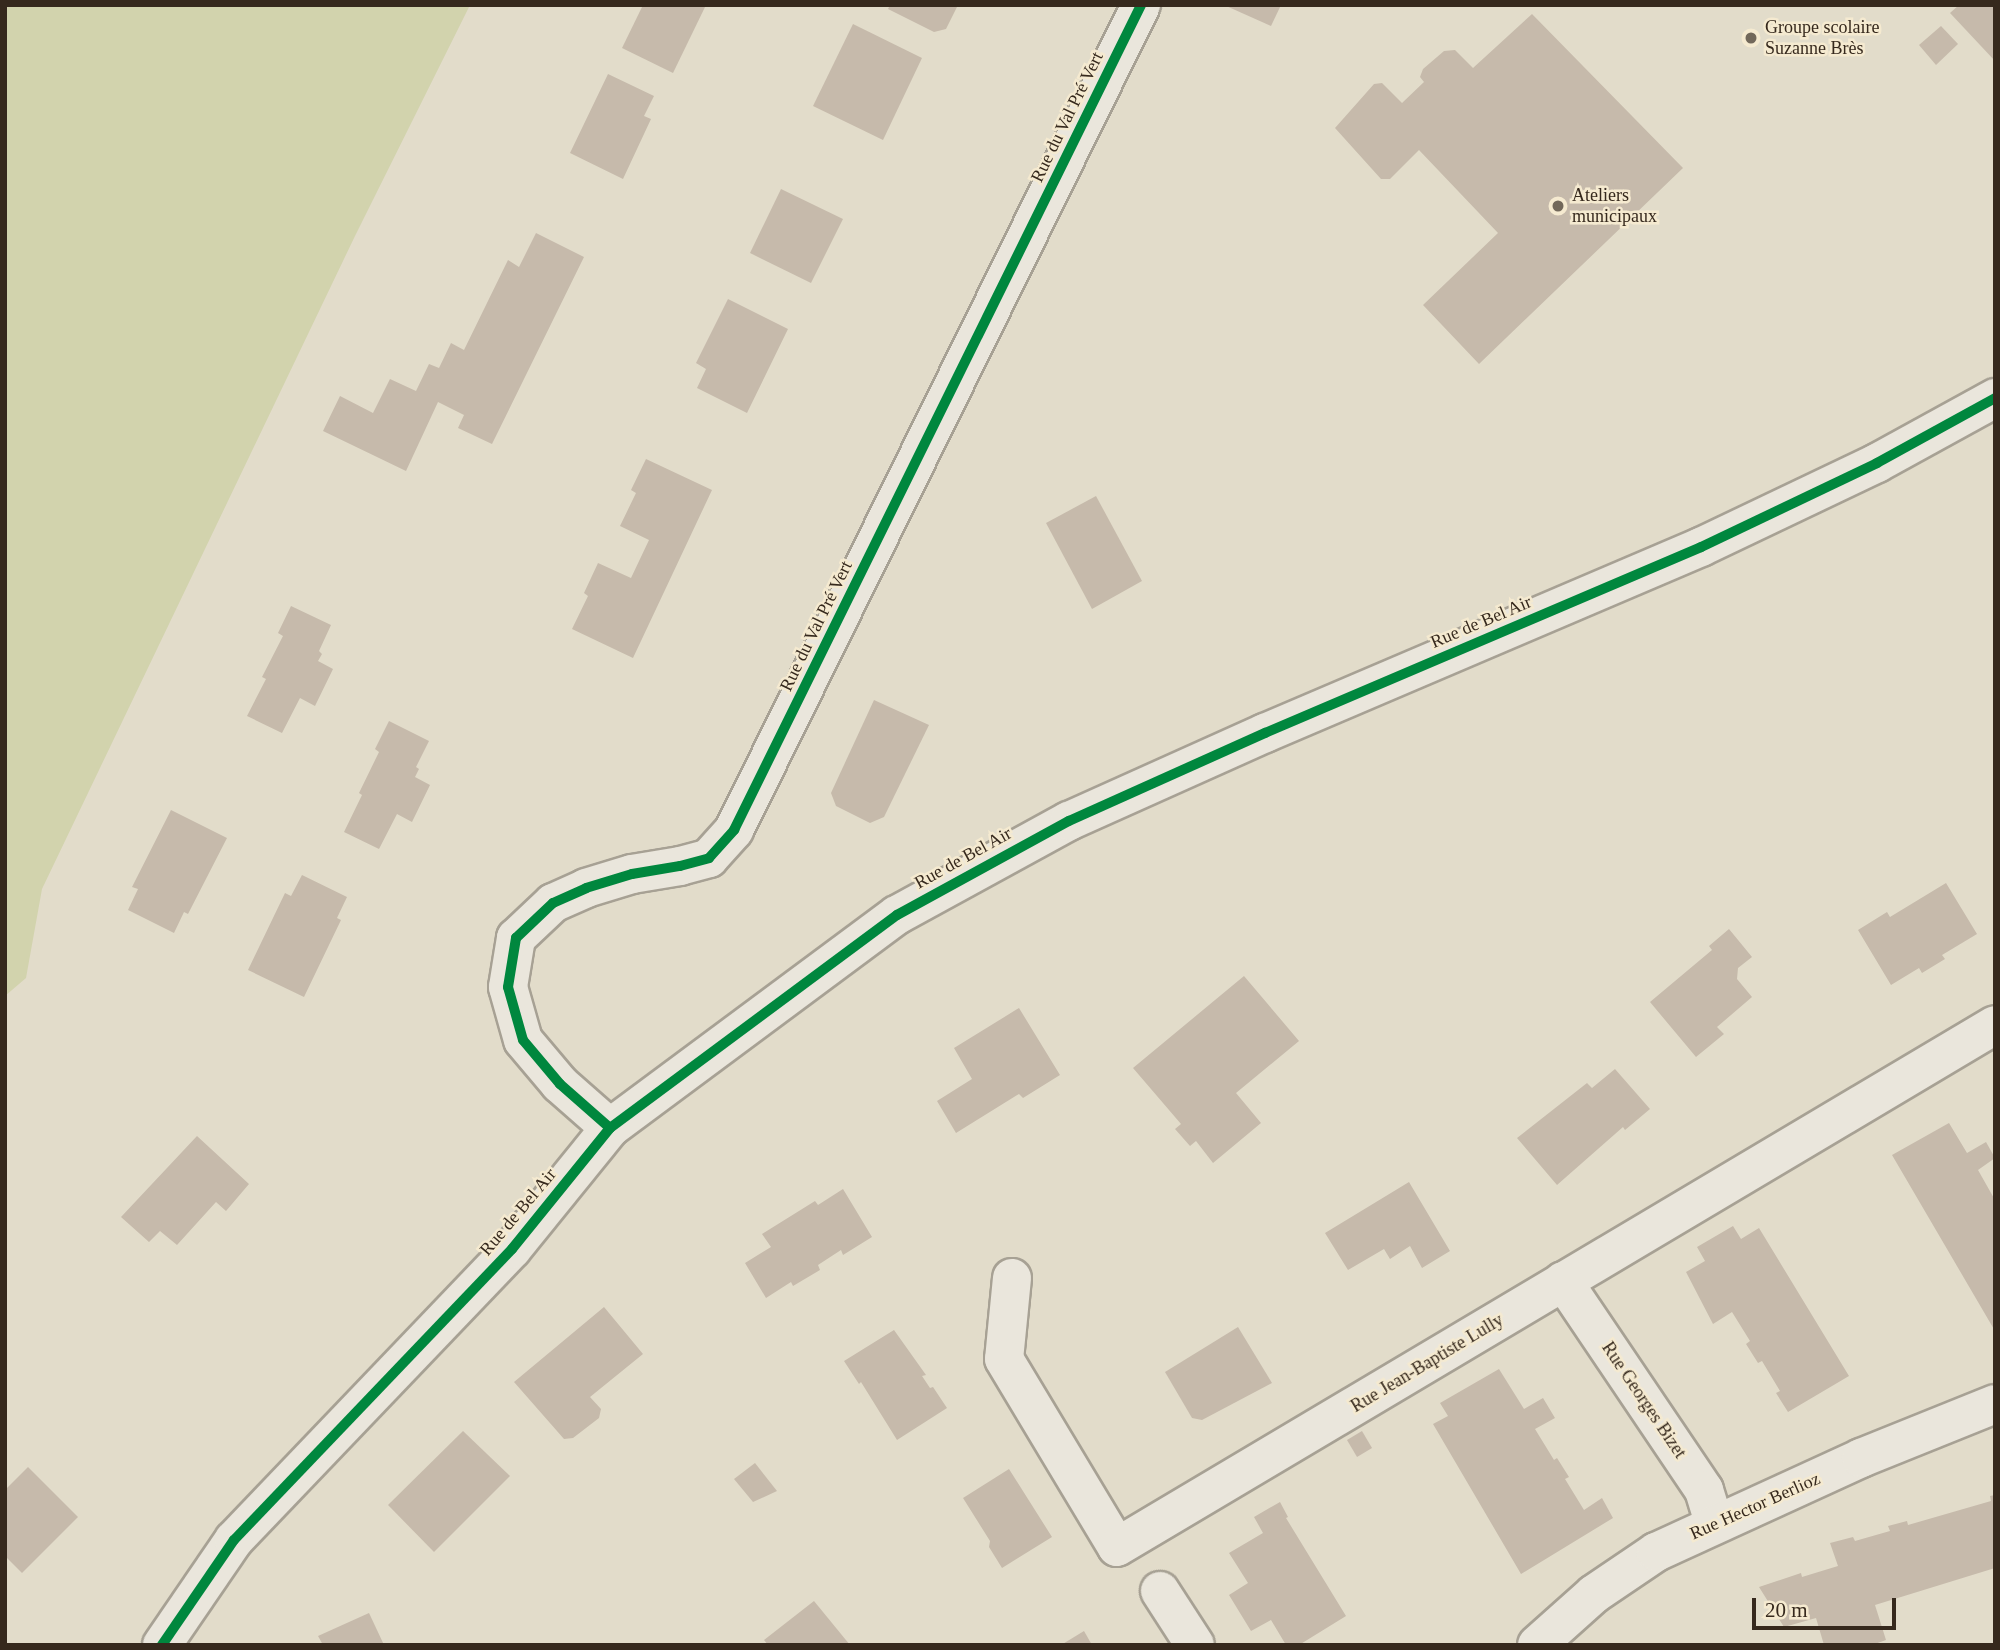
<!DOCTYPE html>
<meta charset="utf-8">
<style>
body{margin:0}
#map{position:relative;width:2000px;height:1650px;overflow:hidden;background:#e2dcca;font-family:"Times New Roman",serif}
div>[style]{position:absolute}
.green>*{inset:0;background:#d2d3ad}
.building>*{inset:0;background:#c6baab}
.roads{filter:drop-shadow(2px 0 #a7a194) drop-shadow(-2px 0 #a7a194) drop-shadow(0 2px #a7a194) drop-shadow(0 -2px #a7a194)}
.minor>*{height:38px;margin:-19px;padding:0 19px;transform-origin:19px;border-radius:19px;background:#eae6dc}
.cycleway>*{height:10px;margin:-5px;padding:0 5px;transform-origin:5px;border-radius:5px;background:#00873e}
.dots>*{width:19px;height:19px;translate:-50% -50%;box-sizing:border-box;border:4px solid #f5ead0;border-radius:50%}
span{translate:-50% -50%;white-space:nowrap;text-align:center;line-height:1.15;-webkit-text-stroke:5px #f5ead0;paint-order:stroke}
.poi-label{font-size:18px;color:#36291d}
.left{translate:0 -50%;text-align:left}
.street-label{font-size:18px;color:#36291d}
.frame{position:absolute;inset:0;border:7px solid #36291d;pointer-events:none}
.scale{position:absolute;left:1752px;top:1598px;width:144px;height:32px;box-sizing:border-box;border:4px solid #36291d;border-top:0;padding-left:9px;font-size:21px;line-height:24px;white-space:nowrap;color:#36291d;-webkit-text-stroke:5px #f5ead0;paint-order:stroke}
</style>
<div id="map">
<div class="green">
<div style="clip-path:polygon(5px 5px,470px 5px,355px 236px,42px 889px,26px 978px,5px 996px)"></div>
</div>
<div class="building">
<div style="clip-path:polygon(643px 5px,706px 5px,673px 73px,622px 48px)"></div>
<div style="clip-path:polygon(890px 5px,958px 5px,946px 29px,934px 32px,888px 9px)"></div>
<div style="clip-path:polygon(1224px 5px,1281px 5px,1271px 26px)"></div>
<div style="clip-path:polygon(1959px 5px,1995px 5px,1995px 61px,1950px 13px)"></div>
<div style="clip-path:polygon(1532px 14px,1683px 168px,1479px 364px,1423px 305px,1498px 233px,1419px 150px,1390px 179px,1381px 179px,1335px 128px,1374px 84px,1382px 83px,1402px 103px,1424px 82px,1420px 77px,1423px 69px,1444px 51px,1455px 50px,1473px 68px)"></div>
<div style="clip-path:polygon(853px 24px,922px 58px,883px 140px,813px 106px)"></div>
<div style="clip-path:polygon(1941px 26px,1958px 44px,1936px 65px,1919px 45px)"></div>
<div style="clip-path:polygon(608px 74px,654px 96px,644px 116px,651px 119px,623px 179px,570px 153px)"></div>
<div style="clip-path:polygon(781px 189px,843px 219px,811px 283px,750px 253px)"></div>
<div style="clip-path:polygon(536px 233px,584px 257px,492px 444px,458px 428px,464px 415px,438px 402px,406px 471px,323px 431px,340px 396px,373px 413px,390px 379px,416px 391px,429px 364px,439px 368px,451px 343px,464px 350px,508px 260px,519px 267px)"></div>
<div style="clip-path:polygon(728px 299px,788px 329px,747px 413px,697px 388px,706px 369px,696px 363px)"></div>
<div style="clip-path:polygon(646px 459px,712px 490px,633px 658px,572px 629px,588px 596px,584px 593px,598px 563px,631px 578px,649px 540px,620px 526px,636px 493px,631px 490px)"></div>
<div style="clip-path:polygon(1096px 496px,1142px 581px,1092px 609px,1046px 523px)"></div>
<div style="clip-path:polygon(291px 606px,331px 625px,319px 651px,322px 654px,318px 661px,333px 669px,315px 706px,300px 698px,282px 733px,247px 716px,266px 679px,262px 677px,283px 636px,278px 633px)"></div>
<div style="clip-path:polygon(874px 700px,929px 725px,884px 817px,870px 823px,836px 806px,831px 793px)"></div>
<div style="clip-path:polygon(389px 721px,429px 741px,416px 767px,419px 769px,415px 777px,430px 785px,412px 822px,397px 814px,379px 849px,344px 832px,362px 795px,359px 793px,379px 752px,375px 749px)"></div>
<div style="clip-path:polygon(171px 810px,227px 838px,188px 914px,184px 912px,174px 933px,128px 910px,138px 889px,132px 887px)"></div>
<div style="clip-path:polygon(302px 875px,347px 897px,337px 918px,341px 920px,304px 997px,248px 970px,285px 893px,291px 896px)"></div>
<div style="clip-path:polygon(1946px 883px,1977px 934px,1942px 955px,1945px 959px,1922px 973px,1919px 968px,1891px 985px,1858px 930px,1887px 912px,1890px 917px)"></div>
<div style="clip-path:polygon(1729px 929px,1752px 957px,1738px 968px,1737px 979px,1752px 997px,1717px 1027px,1724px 1034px,1696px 1057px,1650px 1002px,1712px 950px,1709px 946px)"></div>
<div style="clip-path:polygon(1244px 976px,1299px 1041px,1236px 1093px,1261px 1123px,1213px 1163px,1196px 1141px,1190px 1146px,1175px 1129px,1181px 1124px,1133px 1068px)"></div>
<div style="clip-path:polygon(1019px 1008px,1060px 1075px,1023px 1098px,1019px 1094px,956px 1133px,937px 1101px,972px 1079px,954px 1048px)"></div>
<div style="clip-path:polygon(1615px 1069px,1650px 1109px,1625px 1130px,1623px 1127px,1557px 1185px,1517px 1138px,1587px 1083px,1592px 1088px)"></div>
<div style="clip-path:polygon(1949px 1123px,1967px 1153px,1986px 1142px,1995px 1158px,1978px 1170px,1995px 1200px,1995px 1331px,1892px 1155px)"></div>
<div style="clip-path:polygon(197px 1136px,249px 1184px,226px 1211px,216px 1202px,177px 1245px,160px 1231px,149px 1242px,121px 1217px)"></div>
<div style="clip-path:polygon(1409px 1182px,1450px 1251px,1422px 1268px,1410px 1246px,1390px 1259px,1384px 1249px,1348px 1270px,1325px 1233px)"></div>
<div style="clip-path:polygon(843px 1189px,872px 1237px,843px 1255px,841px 1250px,818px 1265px,820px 1270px,793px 1286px,791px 1282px,766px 1298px,745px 1263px,771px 1247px,762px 1234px,815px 1201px,818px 1205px)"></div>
<div style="clip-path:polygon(1733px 1226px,1741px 1239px,1759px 1228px,1849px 1376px,1788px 1412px,1776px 1393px,1780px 1391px,1762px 1361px,1758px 1363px,1746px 1344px,1750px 1341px,1732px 1312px,1713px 1324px,1686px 1272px,1705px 1261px,1697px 1247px)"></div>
<div style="clip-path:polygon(604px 1307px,643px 1354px,590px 1397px,601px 1409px,599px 1418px,573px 1438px,564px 1439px,514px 1382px)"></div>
<div style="clip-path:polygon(1238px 1327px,1272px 1383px,1202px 1420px,1192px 1418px,1165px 1372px)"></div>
<div style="clip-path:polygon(894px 1330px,926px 1375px,922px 1376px,930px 1388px,933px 1387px,947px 1408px,897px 1440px,861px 1382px,859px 1384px,844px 1361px)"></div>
<div style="clip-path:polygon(1499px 1369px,1524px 1409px,1543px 1398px,1555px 1418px,1535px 1429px,1554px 1460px,1557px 1458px,1569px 1477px,1565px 1479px,1584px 1510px,1602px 1498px,1613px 1518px,1521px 1574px,1433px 1424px,1448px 1416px,1440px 1403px)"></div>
<div style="clip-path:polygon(463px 1431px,510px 1476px,434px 1552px,388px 1505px)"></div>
<div style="clip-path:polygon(1362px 1431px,1372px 1448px,1357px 1457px,1347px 1440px)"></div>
<div style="clip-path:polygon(755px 1463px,777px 1491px,753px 1502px,734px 1479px)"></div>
<div style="clip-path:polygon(28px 1467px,78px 1517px,22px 1573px,5px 1556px,5px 1490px)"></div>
<div style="clip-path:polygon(1009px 1469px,1052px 1537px,1002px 1568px,989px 1547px,990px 1541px,963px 1498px)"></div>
<div style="clip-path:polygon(1995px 1495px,1995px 1568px,1875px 1605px,1886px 1640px,1872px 1645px,1824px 1645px,1816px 1618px,1784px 1627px,1759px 1587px,1801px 1573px,1802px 1577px,1838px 1566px,1830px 1543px,1853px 1537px,1855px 1541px,1890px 1531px,1888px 1526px,1907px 1521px,1908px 1525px,1991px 1501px,1990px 1496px)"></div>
<div style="clip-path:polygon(1280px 1502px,1288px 1517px,1286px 1518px,1346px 1616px,1299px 1645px,1286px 1645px,1271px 1620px,1251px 1631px,1229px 1595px,1248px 1583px,1229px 1553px,1263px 1533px,1254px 1517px)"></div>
<div style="clip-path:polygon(814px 1601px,850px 1645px,768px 1645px,764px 1640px)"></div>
<div style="clip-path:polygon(369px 1613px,384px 1645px,323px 1645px,318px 1636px)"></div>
<div style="clip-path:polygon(1084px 1631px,1092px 1645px,1061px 1645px)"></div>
</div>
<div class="roads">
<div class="minor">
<div style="left:610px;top:1128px;width:67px;rotate:-138.7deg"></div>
<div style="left:560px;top:1084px;width:57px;rotate:-130.1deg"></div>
<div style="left:523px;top:1040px;width:55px;rotate:-105.8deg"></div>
<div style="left:508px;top:987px;width:50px;rotate:-80.7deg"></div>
<div style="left:516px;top:938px;width:51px;rotate:-43.4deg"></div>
<div style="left:553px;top:903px;width:36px;rotate:-24deg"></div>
<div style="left:586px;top:888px;width:48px;rotate:-16.9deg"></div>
<div style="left:632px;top:874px;width:49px;rotate:-9.5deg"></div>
<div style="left:680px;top:866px;width:30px;rotate:-15deg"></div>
<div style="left:709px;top:858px;width:38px;rotate:-48deg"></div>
<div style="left:734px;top:830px;width:920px;rotate:-63.74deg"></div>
<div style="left:1012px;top:1278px;width:81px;rotate:95.6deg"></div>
<div style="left:1004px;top:1359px;width:219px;rotate:59deg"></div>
<div style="left:1117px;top:1547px;width:1021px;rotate:-30.73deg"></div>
<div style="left:1563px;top:1281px;width:252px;rotate:56deg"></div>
<div style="left:1704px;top:1490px;width:34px;rotate:73deg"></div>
<div style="left:1160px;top:1591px;width:64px;rotate:57.1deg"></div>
<div style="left:162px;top:1645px;width:127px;rotate:-55.6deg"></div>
<div style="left:234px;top:1540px;width:402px;rotate:-46.3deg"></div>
<div style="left:512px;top:1249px;width:156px;rotate:-51deg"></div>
<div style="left:610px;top:1128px;width:357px;rotate:-36.6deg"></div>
<div style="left:897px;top:915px;width:196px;rotate:-28.7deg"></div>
<div style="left:1069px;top:821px;width:215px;rotate:-24.2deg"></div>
<div style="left:1265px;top:733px;width:474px;rotate:-23.1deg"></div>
<div style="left:1701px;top:547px;width:195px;rotate:-25.5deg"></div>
<div style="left:1877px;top:463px;width:135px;rotate:-28.8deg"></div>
<div style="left:1537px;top:1645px;width:76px;rotate:-41.8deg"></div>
<div style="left:1594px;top:1594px;width:75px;rotate:-34.1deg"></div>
<div style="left:1656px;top:1552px;width:226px;rotate:-24.6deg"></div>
<div style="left:1861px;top:1458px;width:144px;rotate:-21.9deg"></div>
</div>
</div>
<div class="cycleway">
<div style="left:610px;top:1128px;width:67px;rotate:-138.7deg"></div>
<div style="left:560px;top:1084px;width:57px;rotate:-130.1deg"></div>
<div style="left:523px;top:1040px;width:55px;rotate:-105.8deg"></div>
<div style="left:508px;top:987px;width:50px;rotate:-80.7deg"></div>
<div style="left:516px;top:938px;width:51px;rotate:-43.4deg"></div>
<div style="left:553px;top:903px;width:36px;rotate:-24deg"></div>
<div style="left:586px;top:888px;width:48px;rotate:-16.9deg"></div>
<div style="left:632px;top:874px;width:49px;rotate:-9.5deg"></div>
<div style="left:680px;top:866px;width:30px;rotate:-15deg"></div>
<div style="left:709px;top:858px;width:38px;rotate:-48deg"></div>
<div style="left:734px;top:830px;width:920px;rotate:-63.74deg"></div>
<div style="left:162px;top:1645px;width:127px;rotate:-55.6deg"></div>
<div style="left:234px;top:1540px;width:402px;rotate:-46.3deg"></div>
<div style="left:512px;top:1249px;width:156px;rotate:-51deg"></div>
<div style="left:610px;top:1128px;width:357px;rotate:-36.6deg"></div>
<div style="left:897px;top:915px;width:196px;rotate:-28.7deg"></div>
<div style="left:1069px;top:821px;width:215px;rotate:-24.2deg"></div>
<div style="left:1265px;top:733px;width:474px;rotate:-23.1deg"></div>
<div style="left:1701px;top:547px;width:195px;rotate:-25.5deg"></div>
<div style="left:1877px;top:463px;width:135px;rotate:-28.8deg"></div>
</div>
<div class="dots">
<div style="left:1751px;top:38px;background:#72685a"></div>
<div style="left:1558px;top:206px;background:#72685a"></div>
</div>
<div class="poi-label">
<span class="left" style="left:1765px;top:38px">Groupe scolaire<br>Suzanne Brès</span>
<span class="left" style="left:1572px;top:206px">Ateliers<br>municipaux</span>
</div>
<div class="street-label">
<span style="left:1067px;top:117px;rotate:-64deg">Rue du Val Pré Vert</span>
<span style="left:1481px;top:622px;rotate:-23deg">Rue de Bel Air</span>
<span style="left:816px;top:626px;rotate:-64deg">Rue du Val Pré Vert</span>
<span style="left:963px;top:858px;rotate:-29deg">Rue de Bel Air</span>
<span style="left:518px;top:1212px;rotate:-50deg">Rue de Bel Air</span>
<span style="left:1427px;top:1363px;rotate:-31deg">Rue Jean-Baptiste Lully</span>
<span style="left:1644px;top:1400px;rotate:56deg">Rue Georges Bizet</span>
<span style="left:1755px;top:1506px;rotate:-24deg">Rue Hector Berlioz</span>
</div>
<div class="frame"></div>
<div class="scale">20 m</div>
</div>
